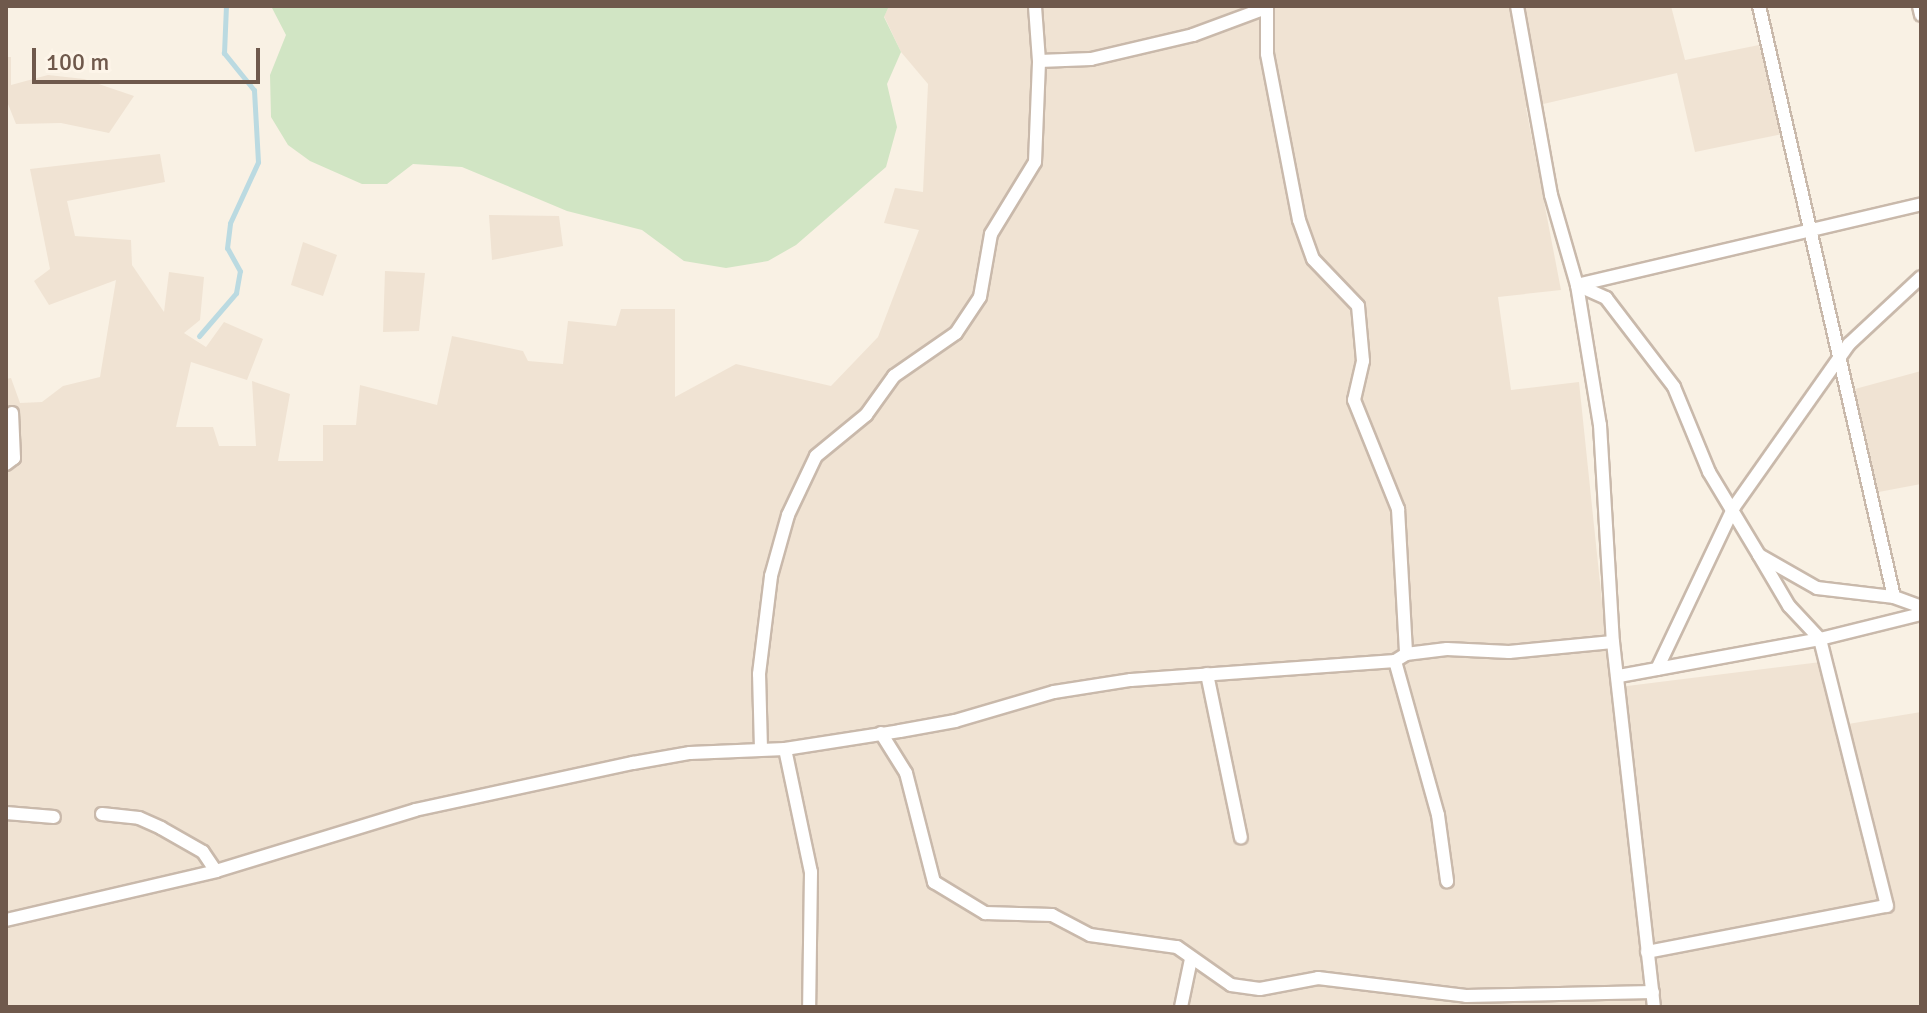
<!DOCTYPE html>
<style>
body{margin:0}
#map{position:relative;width:1927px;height:1013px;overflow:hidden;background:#f9f1e4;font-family:Signika,sans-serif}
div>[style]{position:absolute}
.residential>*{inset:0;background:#f0e3d3}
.green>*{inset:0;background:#d1e5c4}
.stream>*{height:5px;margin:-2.5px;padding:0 2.5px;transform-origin:2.5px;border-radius:2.5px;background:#bbdae1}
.roads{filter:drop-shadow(2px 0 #c9b9ab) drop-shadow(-2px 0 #c9b9ab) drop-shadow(0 2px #c9b9ab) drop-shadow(0 -2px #c9b9ab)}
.street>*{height:12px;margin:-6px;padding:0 6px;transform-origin:6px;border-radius:6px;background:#fff}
span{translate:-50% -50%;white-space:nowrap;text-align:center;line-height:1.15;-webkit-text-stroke:6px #fdf5e9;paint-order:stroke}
.frame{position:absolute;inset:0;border:8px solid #6f594c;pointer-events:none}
.scale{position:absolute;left:32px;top:48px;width:228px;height:36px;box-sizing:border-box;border:4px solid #6f594c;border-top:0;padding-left:10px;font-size:24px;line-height:28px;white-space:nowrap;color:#6f594c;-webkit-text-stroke:6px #fdf5e9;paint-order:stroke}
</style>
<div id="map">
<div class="residential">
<div style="clip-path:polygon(889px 6px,1671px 6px,1685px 60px,1759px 45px,1783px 134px,1695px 152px,1677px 73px,1526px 108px,1561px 290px,1498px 297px,1511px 390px,1579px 382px,1611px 688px,1829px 661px,1848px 724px,1921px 712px,1921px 1007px,6px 1007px,6px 379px,11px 378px,20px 403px,42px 402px,63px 386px,100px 377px,116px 280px,49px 305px,34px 281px,50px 269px,30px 169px,160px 154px,165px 182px,67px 201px,75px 236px,131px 240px,132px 265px,164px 312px,169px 272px,204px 277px,200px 320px,184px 333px,206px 347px,224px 322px,263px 339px,247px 380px,191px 362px,176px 427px,213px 427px,219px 446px,256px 446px,252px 381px,290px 394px,278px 461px,323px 461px,323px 425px,356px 425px,360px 385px,437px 405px,452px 336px,523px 351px,528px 361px,563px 364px,568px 321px,616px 326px,621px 309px,675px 309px,675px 397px,736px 364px,831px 386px,878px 337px,919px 230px,884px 223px,895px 188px,923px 192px,928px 84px,901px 52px,884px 16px)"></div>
<div style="clip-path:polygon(6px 57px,11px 57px,11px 85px,48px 75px,84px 79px,134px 96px,109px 133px,61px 123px,16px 124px,6px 99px)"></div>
<div style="clip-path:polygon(489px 215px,559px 216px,563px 246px,492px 260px)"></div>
<div style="clip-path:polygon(303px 242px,337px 255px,323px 296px,291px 285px)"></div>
<div style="clip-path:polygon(385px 271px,425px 273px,419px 331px,383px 332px)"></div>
<div style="clip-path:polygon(1921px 371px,1921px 484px,1868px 494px,1855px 389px)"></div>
</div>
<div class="green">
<div style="clip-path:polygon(271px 6px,889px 6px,884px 17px,901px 52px,887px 84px,897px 127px,886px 167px,796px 245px,768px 261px,726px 268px,684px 261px,642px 230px,567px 211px,462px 167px,413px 164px,387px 184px,362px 184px,310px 161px,288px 145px,271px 117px,270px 75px,286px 35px)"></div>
</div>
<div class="stream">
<div style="left:199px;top:336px;width:57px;rotate:-49.3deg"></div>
<div style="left:236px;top:293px;width:22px;rotate:-80deg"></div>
<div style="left:240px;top:271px;width:26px;rotate:-119deg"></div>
<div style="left:227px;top:248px;width:25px;rotate:-83deg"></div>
<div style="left:230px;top:223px;width:67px;rotate:-65.3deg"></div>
<div style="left:258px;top:162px;width:72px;rotate:-93.2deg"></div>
<div style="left:254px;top:90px;width:48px;rotate:-129deg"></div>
<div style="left:224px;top:53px;width:47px;rotate:-87.6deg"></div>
</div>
<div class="roads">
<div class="street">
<div style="left:1267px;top:6px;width:48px;rotate:90deg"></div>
<div style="left:1267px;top:54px;width:169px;rotate:79.1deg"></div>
<div style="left:1299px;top:220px;width:41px;rotate:70.3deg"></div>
<div style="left:1313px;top:259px;width:65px;rotate:46.2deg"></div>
<div style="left:1358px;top:306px;width:55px;rotate:84.8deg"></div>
<div style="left:1363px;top:361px;width:40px;rotate:103deg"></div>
<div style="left:1354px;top:400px;width:118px;rotate:68deg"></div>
<div style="left:1398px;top:509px;width:145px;rotate:86.8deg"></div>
<div style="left:1517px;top:6px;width:192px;rotate:79.8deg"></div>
<div style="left:1551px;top:195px;width:94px;rotate:73.9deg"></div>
<div style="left:1577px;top:285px;width:142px;rotate:80.7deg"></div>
<div style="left:1600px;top:425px;width:217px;rotate:86.6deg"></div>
<div style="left:1613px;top:642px;width:367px;rotate:83.6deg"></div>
<div style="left:1759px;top:6px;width:606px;rotate:77.13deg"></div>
<div style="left:1919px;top:6px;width:9px;rotate:77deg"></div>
<div style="left:1039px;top:61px;width:52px;rotate:-2.2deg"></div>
<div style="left:1091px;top:59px;width:105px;rotate:-13.2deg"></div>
<div style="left:1193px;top:35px;width:78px;rotate:-20.3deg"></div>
<div style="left:1577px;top:285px;width:32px;rotate:24deg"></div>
<div style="left:1606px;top:298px;width:112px;rotate:52.6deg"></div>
<div style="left:1674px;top:387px;width:92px;rotate:67.6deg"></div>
<div style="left:1709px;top:472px;width:97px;rotate:58.9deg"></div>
<div style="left:1759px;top:555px;width:67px;rotate:29.6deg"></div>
<div style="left:1817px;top:588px;width:78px;rotate:6.7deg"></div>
<div style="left:1894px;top:597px;width:29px;rotate:20deg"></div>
<div style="left:1577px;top:285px;width:353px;rotate:-13.2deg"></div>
<div style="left:6px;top:464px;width:10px;rotate:-37deg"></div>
<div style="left:14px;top:458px;width:45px;rotate:-92.5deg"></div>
<div style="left:1395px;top:661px;width:160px;rotate:74.4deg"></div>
<div style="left:1438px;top:815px;width:67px;rotate:82.2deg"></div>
<div style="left:1657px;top:669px;width:179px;rotate:-64.6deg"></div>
<div style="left:1734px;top:507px;width:199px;rotate:-54.8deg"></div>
<div style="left:1849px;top:344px;width:98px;rotate:-42.9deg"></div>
<div style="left:1207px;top:674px;width:167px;rotate:78.3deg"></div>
<div style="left:1619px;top:676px;width:204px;rotate:-10.4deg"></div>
<div style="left:1820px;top:639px;width:104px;rotate:-13.9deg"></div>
<div style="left:881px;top:733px;width:47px;rotate:58deg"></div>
<div style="left:906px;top:773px;width:113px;rotate:75.6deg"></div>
<div style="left:934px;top:882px;width:60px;rotate:31.3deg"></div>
<div style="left:985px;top:913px;width:67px;rotate:1.7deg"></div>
<div style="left:1052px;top:915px;width:43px;rotate:27.8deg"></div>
<div style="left:1090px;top:935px;width:88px;rotate:7.9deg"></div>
<div style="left:1177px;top:947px;width:66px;rotate:35.1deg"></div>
<div style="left:1231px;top:985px;width:29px;rotate:8deg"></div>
<div style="left:1260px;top:989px;width:59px;rotate:-10.7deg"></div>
<div style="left:1318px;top:978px;width:149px;rotate:6.9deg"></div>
<div style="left:1466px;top:996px;width:187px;rotate:-1.2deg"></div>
<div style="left:761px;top:749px;width:75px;rotate:-91.5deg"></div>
<div style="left:759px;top:674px;width:99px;rotate:-83deg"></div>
<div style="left:771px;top:576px;width:63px;rotate:-74.4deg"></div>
<div style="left:788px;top:515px;width:65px;rotate:-64.6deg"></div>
<div style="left:816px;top:456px;width:65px;rotate:-39.4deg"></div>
<div style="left:866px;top:415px;width:48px;rotate:-54.3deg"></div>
<div style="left:894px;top:376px;width:75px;rotate:-34.7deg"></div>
<div style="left:956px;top:333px;width:43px;rotate:-56.3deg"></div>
<div style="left:980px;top:297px;width:64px;rotate:-80.1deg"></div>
<div style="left:991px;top:234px;width:84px;rotate:-58.6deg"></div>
<div style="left:1035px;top:162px;width:101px;rotate:-87.7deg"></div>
<div style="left:1039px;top:61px;width:55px;rotate:-94.2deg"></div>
<div style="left:785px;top:749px;width:126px;rotate:78.1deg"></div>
<div style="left:811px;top:872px;width:135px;rotate:90.8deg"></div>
<div style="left:6px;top:813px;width:48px;rotate:4.8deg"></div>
<div style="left:102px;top:814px;width:37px;rotate:6deg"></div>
<div style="left:139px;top:818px;width:24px;rotate:24deg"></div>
<div style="left:161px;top:828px;width:48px;rotate:29.7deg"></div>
<div style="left:203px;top:852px;width:23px;rotate:56deg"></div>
<div style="left:6px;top:920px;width:216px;rotate:-13.1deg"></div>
<div style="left:216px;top:871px;width:208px;rotate:-17deg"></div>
<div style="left:415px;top:810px;width:223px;rotate:-12.2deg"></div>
<div style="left:633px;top:763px;width:58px;rotate:-10deg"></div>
<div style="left:690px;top:753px;width:95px;rotate:-2.4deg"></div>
<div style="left:785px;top:749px;width:116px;rotate:-8.9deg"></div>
<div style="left:900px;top:731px;width:56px;rotate:-10.3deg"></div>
<div style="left:955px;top:721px;width:103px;rotate:-16.3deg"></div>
<div style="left:1054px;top:692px;width:78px;rotate:-8.9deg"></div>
<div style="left:1131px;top:680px;width:265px;rotate:-4.1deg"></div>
<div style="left:1395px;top:661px;width:13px;rotate:-32deg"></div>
<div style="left:1406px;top:654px;width:41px;rotate:-7deg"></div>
<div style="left:1447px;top:649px;width:62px;rotate:2.8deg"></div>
<div style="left:1509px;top:652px;width:104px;rotate:-5.5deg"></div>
<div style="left:1647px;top:952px;width:244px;rotate:-10.9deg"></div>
<div style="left:1887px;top:906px;width:275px;rotate:-104.1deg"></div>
<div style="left:1820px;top:639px;width:45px;rotate:-133.2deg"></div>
<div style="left:1789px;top:606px;width:59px;rotate:-120.5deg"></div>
<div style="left:1181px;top:1007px;width:49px;rotate:-78.2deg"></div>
</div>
</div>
<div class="frame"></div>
<div class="scale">100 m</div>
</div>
